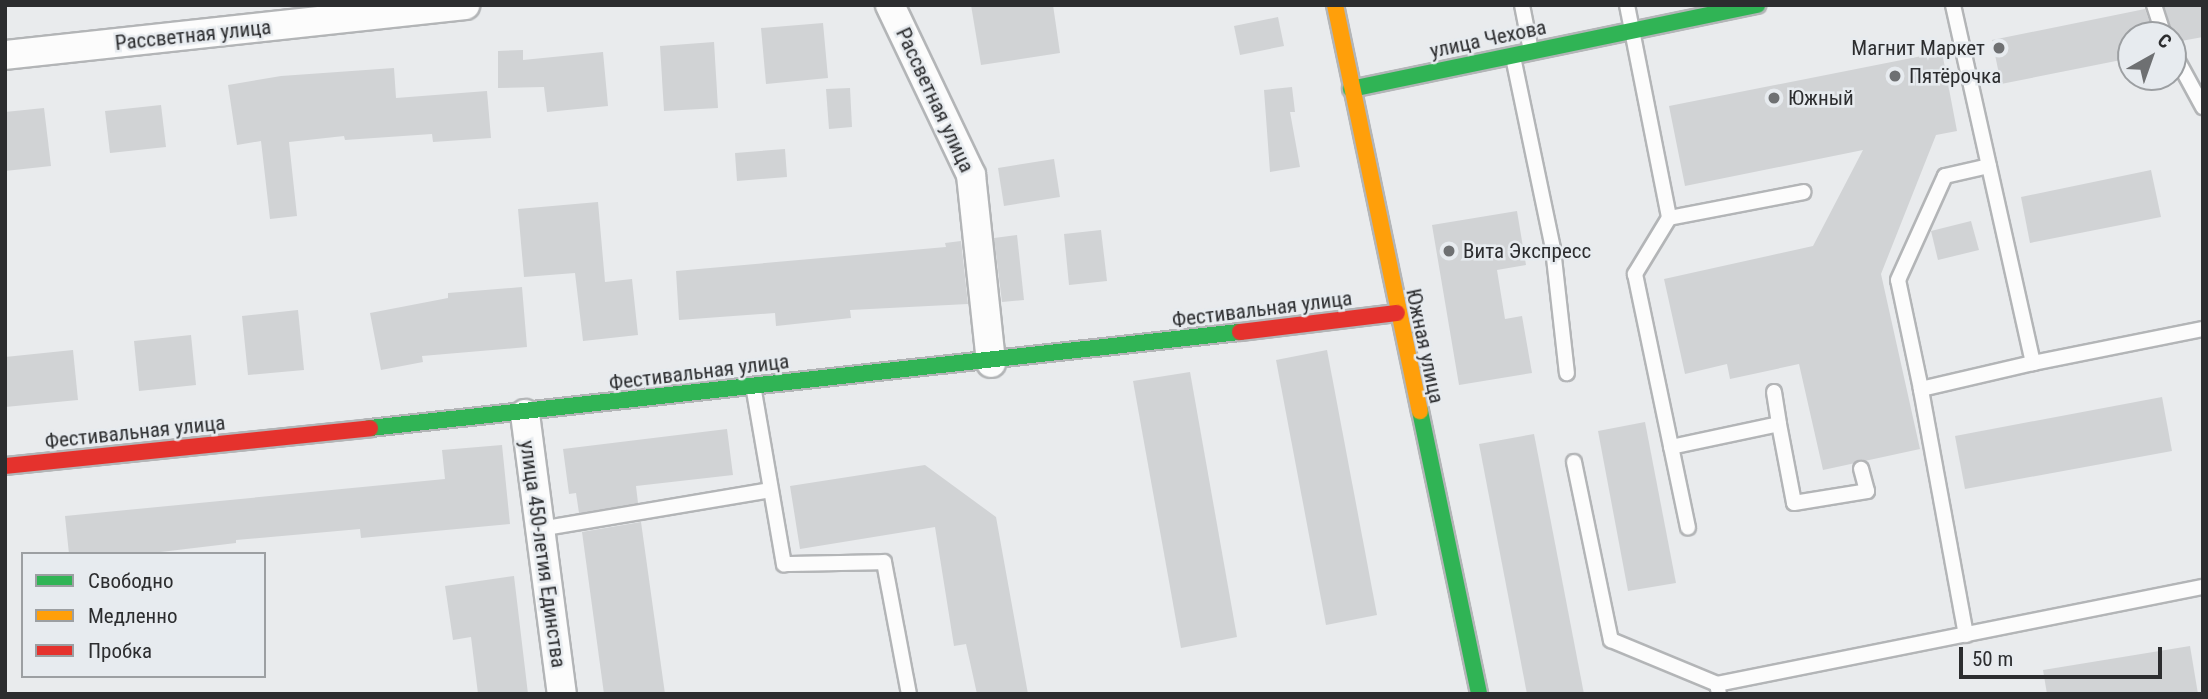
<!DOCTYPE html>
<meta charset="utf-8">
<style>
body{margin:0}
#map{position:relative;width:2208px;height:699px;overflow:hidden;background:#e9ebed;font-family:"Roboto Condensed",sans-serif}
div>[style]{position:absolute}
.building>*{inset:0;background:#d1d3d5}
.roads{filter:drop-shadow(2px 0 #b3b5b7) drop-shadow(-2px 0 #b3b5b7) drop-shadow(0 2px #b3b5b7) drop-shadow(0 -2px #b3b5b7)}
.lane>*{height:14px;margin:-7px;padding:0 7px;transform-origin:7px;border-radius:7px;background:#fcfcfc}
.street>*{height:28px;margin:-14px;padding:0 14px;transform-origin:14px;border-radius:14px;background:#fcfcfc}
.fast>*{height:16px;margin:-8px;padding:0 8px;transform-origin:8px;border-radius:8px;background:#30b455}
.slow>*{height:16px;margin:-8px;padding:0 8px;transform-origin:8px;border-radius:8px;background:#ff9f0a}
.jam>*{height:16px;margin:-8px;padding:0 8px;transform-origin:8px;border-radius:8px;background:#e5322d}
.dots>*{width:19px;height:19px;translate:-50% -50%;box-sizing:border-box;border:4px solid #e7ebef;border-radius:50%}
span{translate:-50% -50%;white-space:nowrap;text-align:center;line-height:1.15;-webkit-text-stroke:5px #e7ebef;paint-order:stroke}
.street-label{font-size:21px;color:#2c2d2f}
.poi-label{font-size:21px;color:#2c2d2f}
.right{translate:-100% -50%;text-align:right}
.left{translate:0 -50%;text-align:left}
.frame{position:absolute;inset:0;border:7px solid #2c2d2f;pointer-events:none}
.legend{position:absolute;left:21px;top:552px;width:245px;height:126px;box-sizing:border-box;background:#e7ebef;border:2px solid #9c9fa2;margin:0;padding:9px 12px;list-style:none;font-size:21px;color:#2c2d2f}
.legend li{display:flex;align-items:center;gap:14px;height:35px}
.legend b{width:35px;border:2px solid #9c9fa2}
.north{position:absolute;left:2117px;top:21px;width:70px;height:70px;box-sizing:border-box;background:#e7ebef;border:2px solid #9c9fa2;border-radius:50%;rotate:40deg;font-size:19px;font-weight:700;line-height:28px;text-align:center;color:#2c2d2f}
.north::after{content:'';display:block;margin:auto;width:24px;height:32px;background:#6e7072;clip-path:polygon(50% 0,100% 100%,50% 72%,0 100%)}
.scale{position:absolute;left:1959px;top:647px;width:203px;height:32px;box-sizing:border-box;border:4px solid #2c2d2f;border-top:0;padding-left:9px;font-size:21px;line-height:24px;white-space:nowrap;color:#2c2d2f;-webkit-text-stroke:5px #e7ebef;paint-order:stroke}
</style>
<div id="map">
<div class="building">
<div style="clip-path:polygon(971px 5px,1053px 5px,1060px 53px,981px 65px)"></div>
<div style="clip-path:polygon(2164px 5px,2203px 5px,2203px 37px,2181px 41px,2180px 35px,2173px 35px)"></div>
<div style="clip-path:polygon(2145px 9px,2154px 35px,2131px 35px,2131px 58px,2001px 84px,1992px 40px)"></div>
<div style="clip-path:polygon(1278px 17px,1284px 46px,1240px 55px,1234px 26px)"></div>
<div style="clip-path:polygon(823px 23px,828px 78px,766px 84px,761px 28px)"></div>
<div style="clip-path:polygon(714px 42px,718px 108px,664px 111px,660px 46px)"></div>
<div style="clip-path:polygon(523px 50px,523px 60px,603px 52px,608px 106px,547px 112px,544px 87px,498px 88px,498px 51px)"></div>
<div style="clip-path:polygon(1942px 52px,1957px 131px,1936px 135px,1881px 274px,1920px 449px,1823px 470px,1799px 364px,1730px 379px,1727px 364px,1685px 374px,1664px 279px,1813px 246px,1863px 150px,1685px 186px,1669px 106px)"></div>
<div style="clip-path:polygon(394px 68px,396px 98px,487px 91px,491px 138px,433px 142px,432px 134px,345px 140px,344px 136px,289px 142px,297px 216px,270px 219px,261px 141px,237px 145px,228px 85px,281px 76px)"></div>
<div style="clip-path:polygon(1292px 87px,1295px 112px,1290px 112px,1300px 167px,1270px 172px,1264px 90px)"></div>
<div style="clip-path:polygon(850px 88px,852px 127px,829px 129px,826px 89px)"></div>
<div style="clip-path:polygon(161px 105px,166px 147px,110px 153px,105px 111px)"></div>
<div style="clip-path:polygon(44px 108px,51px 166px,5px 171px,5px 112px)"></div>
<div style="clip-path:polygon(785px 149px,787px 177px,737px 181px,735px 153px)"></div>
<div style="clip-path:polygon(1054px 159px,1060px 197px,1004px 206px,998px 168px)"></div>
<div style="clip-path:polygon(2151px 170px,2161px 217px,2030px 243px,2021px 197px)"></div>
<div style="clip-path:polygon(598px 202px,605px 282px,632px 279px,638px 335px,583px 341px,575px 273px,524px 277px,518px 209px)"></div>
<div style="clip-path:polygon(1517px 211px,1526px 265px,1497px 270px,1505px 319px,1522px 316px,1532px 373px,1459px 385px,1432px 225px)"></div>
<div style="clip-path:polygon(1971px 221px,1979px 250px,1938px 260px,1931px 231px)"></div>
<div style="clip-path:polygon(1101px 230px,1107px 281px,1069px 285px,1064px 234px)"></div>
<div style="clip-path:polygon(1017px 235px,1024px 300px,1002px 302px,994px 238px)"></div>
<div style="clip-path:polygon(961px 241px,968px 304px,850px 310px,851px 318px,776px 326px,775px 313px,679px 320px,676px 271px,946px 247px,945px 243px)"></div>
<div style="clip-path:polygon(522px 287px,527px 347px,422px 356px,423px 362px,381px 370px,370px 313px,448px 298px,448px 293px)"></div>
<div style="clip-path:polygon(298px 310px,304px 370px,248px 375px,242px 316px)"></div>
<div style="clip-path:polygon(191px 335px,196px 385px,139px 391px,134px 341px)"></div>
<div style="clip-path:polygon(73px 350px,78px 400px,5px 407px,5px 357px)"></div>
<div style="clip-path:polygon(1327px 350px,1377px 615px,1326px 625px,1276px 360px)"></div>
<div style="clip-path:polygon(1190px 372px,1237px 637px,1181px 648px,1133px 381px)"></div>
<div style="clip-path:polygon(2162px 397px,2172px 451px,1965px 489px,1955px 436px)"></div>
<div style="clip-path:polygon(1645px 422px,1676px 583px,1628px 591px,1598px 431px)"></div>
<div style="clip-path:polygon(727px 429px,733px 475px,636px 486px,638px 503px,579px 513px,576px 493px,569px 494px,563px 449px)"></div>
<div style="clip-path:polygon(1534px 434px,1584px 694px,1527px 694px,1479px 444px)"></div>
<div style="clip-path:polygon(502px 445px,510px 524px,361px 538px,360px 529px,236px 540px,236px 543px,144px 554px,69px 554px,65px 516px,445px 479px,442px 450px)"></div>
<div style="clip-path:polygon(925px 465px,996px 517px,1028px 694px,977px 694px,966px 644px,954px 646px,935px 527px,800px 549px,790px 486px)"></div>
<div style="clip-path:polygon(641px 522px,665px 694px,604px 694px,582px 532px)"></div>
<div style="clip-path:polygon(514px 576px,528px 694px,478px 694px,471px 637px,453px 640px,445px 586px)"></div>
<div style="clip-path:polygon(2190px 646px,2198px 694px,2047px 694px,2043px 670px)"></div>
</div>
<div class="roads">
<div class="lane">
<div style="left:1522px;top:5px;width:47px;rotate:78.9deg"></div>
<div style="left:1627px;top:5px;width:217px;rotate:78.8deg"></div>
<div style="left:1669px;top:218px;width:137px;rotate:-10.9deg"></div>
<div style="left:1953px;top:5px;width:367px;rotate:77.4deg"></div>
<div style="left:2033px;top:363px;width:173px;rotate:-11.3deg"></div>
<div style="left:2154px;top:5px;width:32px;rotate:72deg"></div>
<div style="left:2173px;top:52px;width:63px;rotate:61.4deg"></div>
<div style="left:1513px;top:57px;width:196px;rotate:78.2deg"></div>
<div style="left:1553px;top:249px;width:125px;rotate:83.6deg"></div>
<div style="left:1669px;top:218px;width:66px;rotate:121.3deg"></div>
<div style="left:1635px;top:274px;width:259px;rotate:78.2deg"></div>
<div style="left:1921px;top:389px;width:111px;rotate:-101.9deg"></div>
<div style="left:1898px;top:280px;width:114px;rotate:-65.7deg"></div>
<div style="left:1945px;top:176px;width:45px;rotate:-12.8deg"></div>
<div style="left:754px;top:391px;width:176px;rotate:80.2deg"></div>
<div style="left:784px;top:564px;width:100px;rotate:-1.1deg"></div>
<div style="left:884px;top:562px;width:134px;rotate:79.3deg"></div>
<div style="left:1774px;top:392px;width:32px;rotate:81deg"></div>
<div style="left:1671px;top:447px;width:110px;rotate:-12deg"></div>
<div style="left:1779px;top:424px;width:80px;rotate:79.2deg"></div>
<div style="left:1794px;top:503px;width:74px;rotate:-9.3deg"></div>
<div style="left:1867px;top:491px;width:23px;rotate:-105deg"></div>
<div style="left:1574px;top:462px;width:182px;rotate:78.3deg"></div>
<div style="left:1611px;top:640px;width:115px;rotate:22.5deg"></div>
<div style="left:540px;top:529px;width:233px;rotate:-9.6deg"></div>
<div style="left:1966px;top:635px;width:250px;rotate:-100.4deg"></div>
<div style="left:1921px;top:389px;width:115px;rotate:-13.1deg"></div>
<div style="left:1719px;top:694px;width:10px;rotate:-101deg"></div>
<div style="left:1717px;top:684px;width:496px;rotate:-11.3deg"></div>
</div>
<div class="street">
<div style="left:890px;top:5px;width:188px;rotate:64.5deg"></div>
<div style="left:971px;top:175px;width:189px;rotate:83.9deg"></div>
<div style="left:5px;top:55px;width:463px;rotate:-6.2deg"></div>
<div style="left:525px;top:414px;width:282px;rotate:82.5deg"></div>
</div>
<div class="fast">
<div style="left:1351px;top:89px;width:415px;rotate:-11.7deg"></div>
<div style="left:1420px;top:411px;width:289px;rotate:78.2deg"></div>
<div style="left:370px;top:428px;width:875px;rotate:-6.3deg"></div>
</div>
<div class="slow">
<div style="left:1335px;top:5px;width:415px;rotate:78.2deg"></div>
</div>
<div class="jam">
<div style="left:1240px;top:332px;width:158px;rotate:-6.9deg"></div>
<div style="left:5px;top:466px;width:367px;rotate:-5.9deg"></div>
</div>
</div>
<div class="dots">
<div style="left:1999px;top:48px;background:#6e7072"></div>
<div style="left:1895px;top:76px;background:#6e7072"></div>
<div style="left:1774px;top:98px;background:#6e7072"></div>
<div style="left:1449px;top:251px;background:#6e7072"></div>
</div>
<div class="street-label">
<span style="left:193px;top:35px;rotate:-6deg">Рассветная улица</span>
<span style="left:1488px;top:39px;rotate:-12deg">улица Чехова</span>
<span style="left:935px;top:100px;rotate:65deg">Рассветная улица</span>
<span style="left:1262px;top:309px;rotate:-7deg">Фестивальная улица</span>
<span style="left:1425px;top:346px;rotate:78deg">Южная улица</span>
<span style="left:699px;top:372px;rotate:-7deg">Фестивальная улица</span>
<span style="left:135px;top:432px;rotate:-6deg">Фестивальная улица</span>
<span style="left:543px;top:554px;rotate:82deg">улица 450-летия Единства</span>
</div>
<div class="poi-label">
<span class="right" style="left:1985px;top:48px">Магнит Маркет</span>
<span class="left" style="left:1909px;top:76px">Пятёрочка</span>
<span class="left" style="left:1788px;top:98px">Южный</span>
<span class="left" style="left:1463px;top:251px">Вита Экспресс</span>
</div>
<div class="frame"></div>
<ul class="legend">
<li><b style="height:9px;background:#30b455"></b>Свободно</li>
<li><b style="height:9px;background:#ff9f0a"></b>Медленно</li>
<li><b style="height:9px;background:#e5322d"></b>Пробка</li>
</ul>
<div class="north">С</div>
<div class="scale">50 m</div>
</div>
